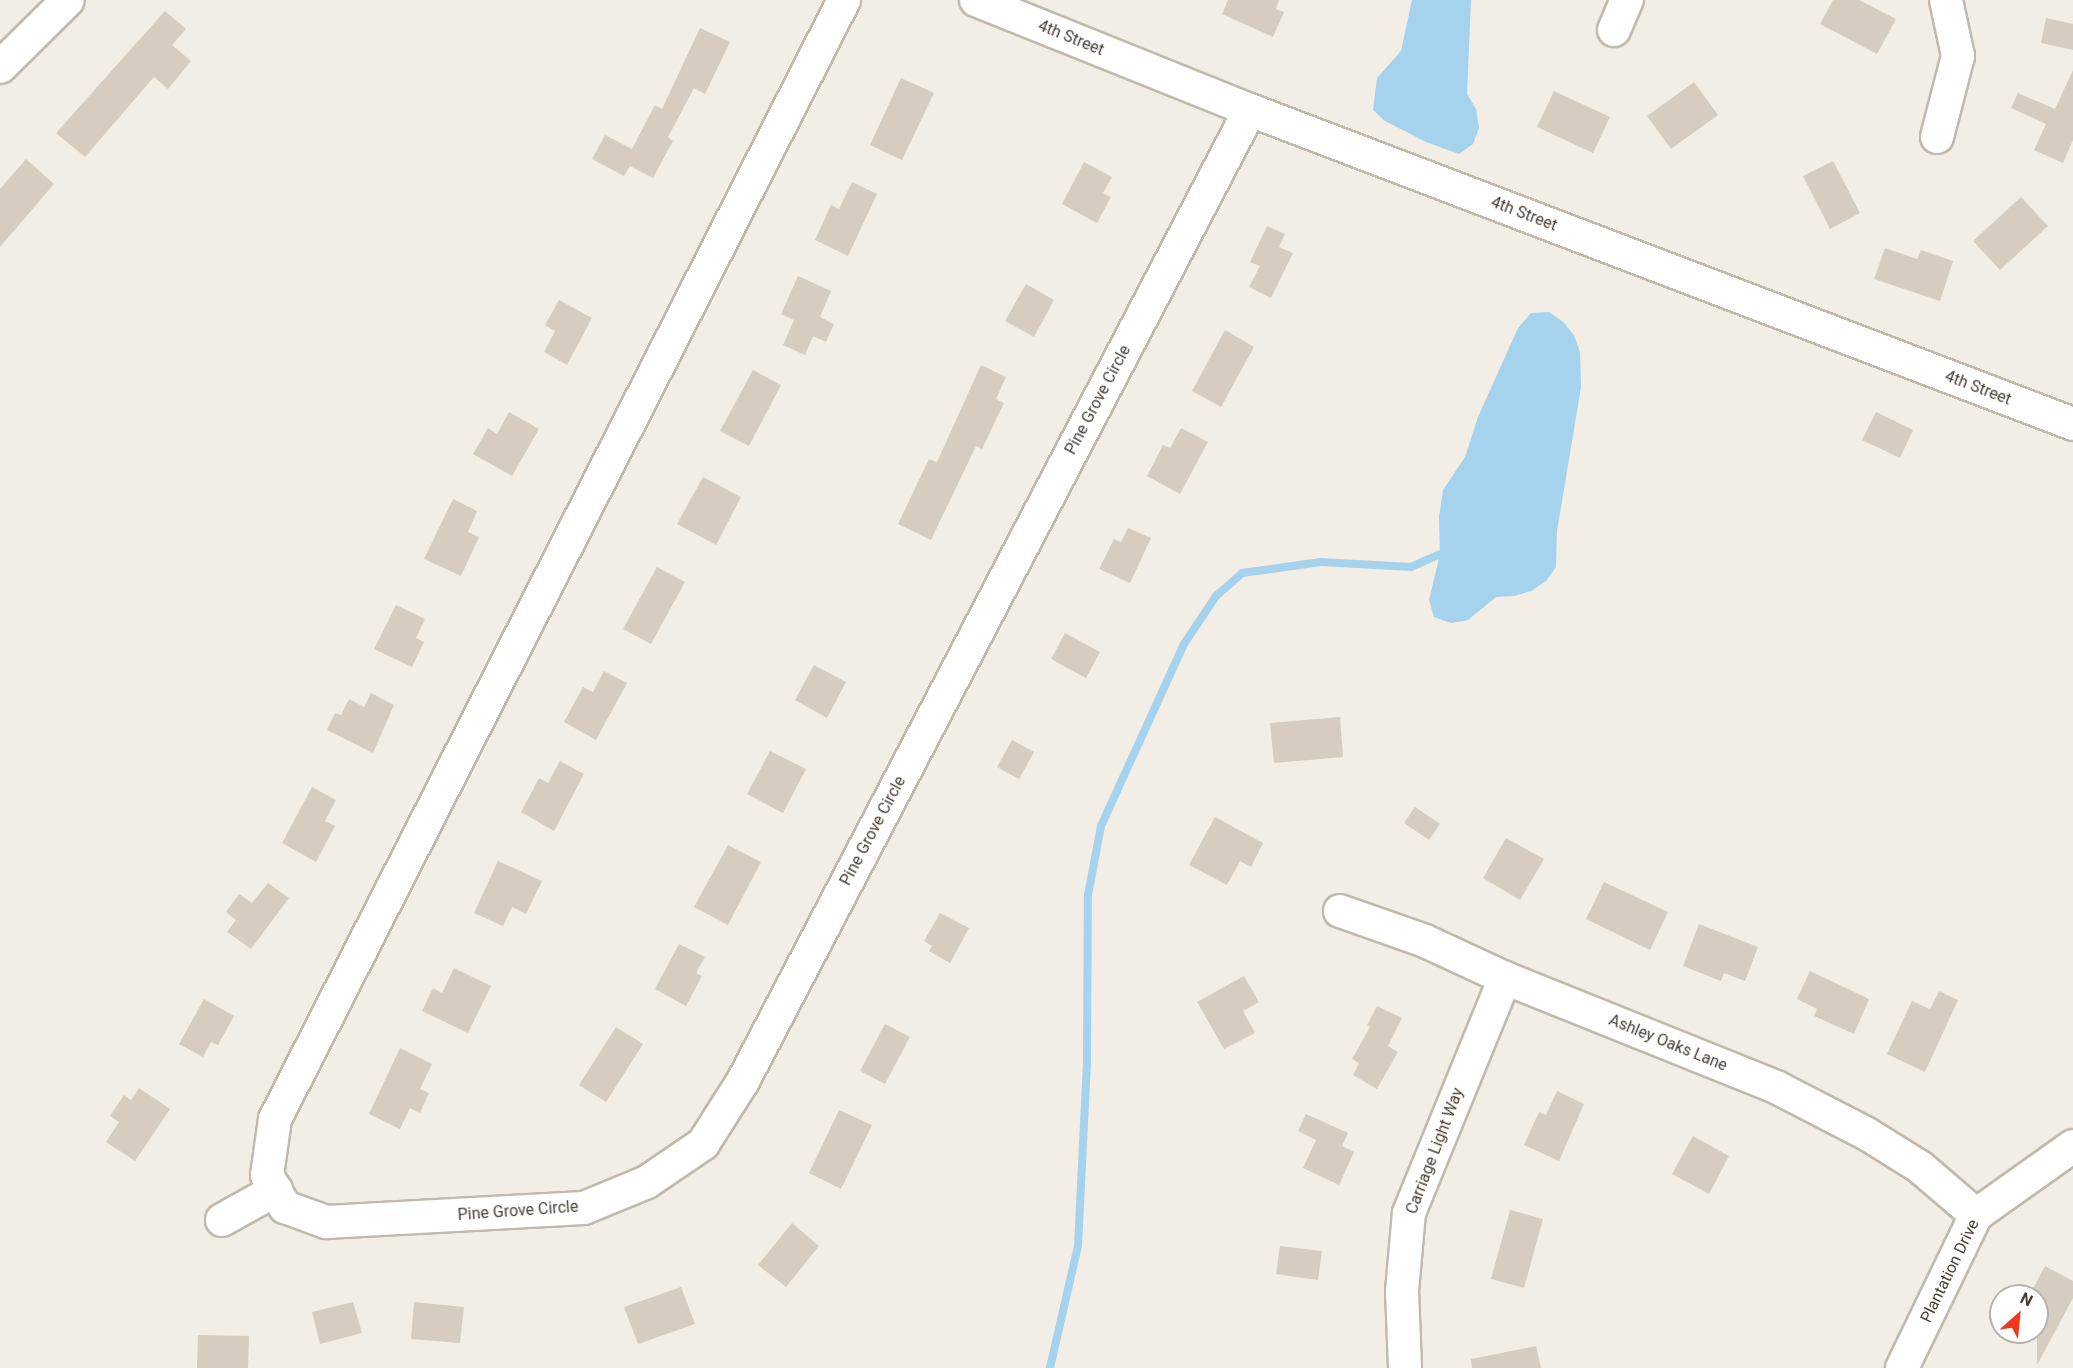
<!DOCTYPE html>
<style>
body{margin:0}
#map{position:relative;width:2073px;height:1368px;overflow:hidden;background:#f2eee6;font-family:Roboto,sans-serif}
div>[style]{position:absolute}
.water>*{inset:0;background:#a5d2ec}
.stream>*{height:8px;margin:-4px;padding:0 4px;transform-origin:4px;border-radius:4px;background:#a5d2ec}
.building>*{inset:0;background:#d6ccbf}
.roads{filter:drop-shadow(2px 0 #c0b9ac) drop-shadow(-2px 0 #c0b9ac) drop-shadow(0 2px #c0b9ac) drop-shadow(0 -2px #c0b9ac)}
.minor>*{height:32px;margin:-16px;padding:0 16px;transform-origin:16px;border-radius:16px;background:#fff}
span{translate:-50% -50%;white-space:nowrap;text-align:center;line-height:1.15;-webkit-text-stroke:5px #fff;paint-order:stroke}
.street-label{font-size:16px;color:#453e36}
.north{position:absolute;left:1989px;top:1284px;width:60px;height:60px;box-sizing:border-box;background:#fff;border:2px solid #b5b2af;border-radius:50%;rotate:27deg;font-size:16px;font-weight:700;line-height:24px;text-align:center;color:#453e36}
.north::after{content:'';display:block;margin:auto;width:21px;height:27px;background:#f03820;clip-path:polygon(50% 0,100% 100%,50% 72%,0 100%)}
</style>
<div id="map">
<div class="water">
<div style="clip-path:polygon(1412px 0,1471px 0,1467px 94px,1476px 109px,1479px 128px,1473px 144px,1459px 154px,1426px 142px,1385px 121px,1373px 110px,1377px 78px,1401px 51px)"></div>
<div style="clip-path:polygon(1549px 312px,1563px 322px,1574px 335px,1580px 352px,1581px 387px,1557px 531px,1556px 567px,1546px 581px,1531px 591px,1514px 596px,1496px 597px,1468px 620px,1451px 623px,1434px 617px,1429px 600px,1440px 554px,1439px 517px,1443px 490px,1465px 457px,1478px 417px,1518px 328px,1531px 313px)"></div>
</div>
<div class="stream">
<div style="left:1050px;top:1368px;width:125px;rotate:-77.1deg"></div>
<div style="left:1078px;top:1246px;width:186px;rotate:-87.2deg"></div>
<div style="left:1087px;top:1060px;width:165px;rotate:-89.7deg"></div>
<div style="left:1088px;top:895px;width:70px;rotate:-79.3deg"></div>
<div style="left:1101px;top:826px;width:200px;rotate:-65.5deg"></div>
<div style="left:1184px;top:644px;width:58px;rotate:-56.3deg"></div>
<div style="left:1216px;top:596px;width:35px;rotate:-41deg"></div>
<div style="left:1242px;top:573px;width:80px;rotate:-7.9deg"></div>
<div style="left:1321px;top:562px;width:90px;rotate:3.2deg"></div>
<div style="left:1411px;top:567px;width:32px;rotate:-24deg"></div>
</div>
<div class="building">
<div style="clip-path:polygon(1228px 0,1279px 0,1276px 9px,1284px 12px,1273px 37px,1222px 14px)"></div>
<div style="clip-path:polygon(1833px 0,1859px 0,1896px 19px,1877px 54px,1820px 24px)"></div>
<div style="clip-path:polygon(165px 11px,186px 29px,172px 45px,191px 61px,168px 89px,154px 77px,85px 157px,56px 133px)"></div>
<div style="clip-path:polygon(2046px 18px,2073px 24px,2073px 50px,2041px 43px)"></div>
<div style="clip-path:polygon(700px 28px,730px 42px,705px 94px,694px 88px,668px 137px,673px 141px,653px 178px,630px 166px,624px 176px,592px 159px,605px 135px,632px 149px,655px 105px,662px 109px)"></div>
<div style="clip-path:polygon(2073px 70px,2073px 140px,2063px 163px,2034px 150px,2046px 124px,2011px 108px,2018px 93px,2055px 109px)"></div>
<div style="clip-path:polygon(901px 78px,934px 93px,902px 160px,870px 145px)"></div>
<div style="clip-path:polygon(1694px 82px,1718px 115px,1671px 149px,1647px 116px)"></div>
<div style="clip-path:polygon(1554px 91px,1610px 117px,1593px 153px,1537px 127px)"></div>
<div style="clip-path:polygon(26px 159px,54px 184px,0 247px,0 189px)"></div>
<div style="clip-path:polygon(1833px 161px,1860px 213px,1830px 229px,1803px 176px)"></div>
<div style="clip-path:polygon(1084px 162px,1112px 177px,1103px 193px,1111px 197px,1097px 223px,1062px 204px)"></div>
<div style="clip-path:polygon(852px 182px,877px 194px,848px 256px,815px 240px,831px 205px,839px 209px)"></div>
<div style="clip-path:polygon(2021px 197px,2048px 226px,2000px 270px,1973px 241px)"></div>
<div style="clip-path:polygon(1267px 226px,1285px 234px,1279px 247px,1293px 253px,1271px 298px,1249px 287px,1260px 266px,1250px 262px)"></div>
<div style="clip-path:polygon(1885px 248px,1917px 259px,1921px 250px,1953px 261px,1940px 301px,1874px 279px)"></div>
<div style="clip-path:polygon(798px 276px,831px 291px,820px 317px,834px 324px,826px 342px,813px 336px,805px 355px,783px 345px,794px 320px,781px 314px)"></div>
<div style="clip-path:polygon(1026px 284px,1054px 300px,1034px 337px,1005px 321px)"></div>
<div style="clip-path:polygon(559px 300px,592px 318px,567px 365px,544px 352px,555px 331px,545px 325px)"></div>
<div style="clip-path:polygon(1225px 330px,1254px 347px,1221px 407px,1192px 391px)"></div>
<div style="clip-path:polygon(981px 365px,1006px 377px,996px 399px,1004px 403px,982px 449px,976px 446px,931px 540px,898px 524px,929px 459px,937px 462px)"></div>
<div style="clip-path:polygon(753px 370px,781px 385px,749px 446px,720px 431px)"></div>
<div style="clip-path:polygon(509px 412px,539px 429px,512px 476px,473px 454px,488px 428px,497px 434px)"></div>
<div style="clip-path:polygon(1876px 412px,1913px 430px,1900px 458px,1862px 440px)"></div>
<div style="clip-path:polygon(1181px 428px,1208px 442px,1180px 494px,1147px 476px,1163px 445px,1170px 448px)"></div>
<div style="clip-path:polygon(703px 477px,741px 497px,716px 545px,677px 524px)"></div>
<div style="clip-path:polygon(453px 499px,477px 511px,468px 532px,479px 537px,461px 576px,424px 559px)"></div>
<div style="clip-path:polygon(1128px 528px,1151px 538px,1130px 583px,1099px 569px,1114px 539px,1121px 542px)"></div>
<div style="clip-path:polygon(657px 567px,685px 582px,651px 644px,623px 629px)"></div>
<div style="clip-path:polygon(396px 605px,425px 619px,416px 638px,424px 642px,412px 667px,374px 649px)"></div>
<div style="clip-path:polygon(1065px 633px,1100px 652px,1086px 678px,1051px 659px)"></div>
<div style="clip-path:polygon(814px 665px,846px 682px,827px 718px,795px 700px)"></div>
<div style="clip-path:polygon(604px 671px,627px 683px,596px 740px,564px 722px,583px 687px,593px 692px)"></div>
<div style="clip-path:polygon(371px 693px,394px 705px,373px 753px,327px 730px,335px 713px,341px 715px,349px 699px,364px 707px)"></div>
<div style="clip-path:polygon(1340px 717px,1343px 757px,1274px 763px,1270px 723px)"></div>
<div style="clip-path:polygon(1012px 740px,1034px 752px,1019px 779px,997px 767px)"></div>
<div style="clip-path:polygon(770px 751px,806px 769px,783px 813px,747px 794px)"></div>
<div style="clip-path:polygon(560px 761px,584px 774px,554px 831px,521px 812px,539px 778px,548px 783px)"></div>
<div style="clip-path:polygon(312px 787px,336px 800px,325px 821px,335px 826px,316px 862px,282px 843px)"></div>
<div style="clip-path:polygon(1415px 807px,1440px 824px,1429px 840px,1404px 823px)"></div>
<div style="clip-path:polygon(1215px 817px,1263px 843px,1251px 867px,1240px 861px,1227px 885px,1189px 865px)"></div>
<div style="clip-path:polygon(1506px 838px,1544px 859px,1520px 900px,1483px 878px)"></div>
<div style="clip-path:polygon(728px 845px,761px 862px,728px 925px,694px 907px)"></div>
<div style="clip-path:polygon(498px 861px,542px 881px,526px 914px,512px 907px,503px 926px,474px 913px)"></div>
<div style="clip-path:polygon(1604px 882px,1668px 912px,1650px 950px,1586px 919px)"></div>
<div style="clip-path:polygon(268px 883px,289px 898px,251px 949px,227px 932px,236px 920px,226px 912px,239px 894px,252px 903px)"></div>
<div style="clip-path:polygon(940px 913px,969px 928px,950px 963px,929px 951px,932px 946px,924px 941px)"></div>
<div style="clip-path:polygon(1699px 924px,1758px 947px,1745px 981px,1724px 973px,1721px 981px,1683px 966px)"></div>
<div style="clip-path:polygon(679px 944px,705px 957px,696px 973px,702px 976px,686px 1006px,655px 989px)"></div>
<div style="clip-path:polygon(454px 968px,491px 986px,468px 1033px,422px 1011px,433px 988px,442px 993px)"></div>
<div style="clip-path:polygon(1810px 971px,1869px 999px,1854px 1034px,1814px 1016px,1817px 1009px,1797px 999px)"></div>
<div style="clip-path:polygon(1244px 976px,1259px 1002px,1243px 1011px,1255px 1033px,1224px 1049px,1197px 1002px)"></div>
<div style="clip-path:polygon(1939px 991px,1958px 1000px,1925px 1072px,1887px 1054px,1912px 1001px,1930px 1009px)"></div>
<div style="clip-path:polygon(204px 999px,234px 1016px,218px 1045px,211px 1042px,203px 1057px,179px 1044px)"></div>
<div style="clip-path:polygon(1377px 1006px,1402px 1018px,1388px 1046px,1398px 1052px,1377px 1089px,1353px 1075px,1359px 1063px,1352px 1059px,1370px 1027px,1367px 1025px)"></div>
<div style="clip-path:polygon(885px 1024px,910px 1037px,885px 1084px,860px 1071px)"></div>
<div style="clip-path:polygon(616px 1027px,643px 1044px,606px 1102px,579px 1085px)"></div>
<div style="clip-path:polygon(400px 1048px,432px 1064px,420px 1089px,429px 1093px,420px 1113px,410px 1108px,400px 1129px,369px 1114px)"></div>
<div style="clip-path:polygon(139px 1088px,170px 1109px,135px 1161px,106px 1142px,119px 1122px,110px 1116px,124px 1095px,131px 1100px)"></div>
<div style="clip-path:polygon(1557px 1091px,1584px 1104px,1559px 1161px,1524px 1145px,1539px 1112px,1546px 1115px)"></div>
<div style="clip-path:polygon(839px 1110px,872px 1125px,841px 1189px,809px 1173px)"></div>
<div style="clip-path:polygon(1306px 1114px,1348px 1133px,1342px 1146px,1354px 1152px,1339px 1185px,1303px 1168px,1316px 1140px,1298px 1131px)"></div>
<div style="clip-path:polygon(1693px 1136px,1729px 1156px,1709px 1194px,1672px 1174px)"></div>
<div style="clip-path:polygon(1510px 1210px,1543px 1219px,1524px 1288px,1491px 1279px)"></div>
<div style="clip-path:polygon(792px 1223px,819px 1246px,786px 1287px,758px 1265px)"></div>
<div style="clip-path:polygon(1280px 1246px,1322px 1251px,1318px 1280px,1276px 1274px)"></div>
<div style="clip-path:polygon(2045px 1266px,2073px 1281px,2073px 1298px,2037px 1365px,2037px 1296px,2029px 1296px)"></div>
<div style="clip-path:polygon(681px 1287px,695px 1324px,638px 1344px,624px 1307px)"></div>
<div style="clip-path:polygon(353px 1302px,362px 1333px,320px 1344px,312px 1312px)"></div>
<div style="clip-path:polygon(414px 1302px,464px 1307px,460px 1343px,411px 1339px)"></div>
<div style="clip-path:polygon(198px 1335px,249px 1336px,248px 1368px,197px 1368px)"></div>
<div style="clip-path:polygon(1536px 1346px,1541px 1368px,1472px 1368px,1471px 1359px)"></div>
</div>
<div class="roads">
<div class="minor">
<div style="left:844px;top:0;width:1255px;rotate:116.95deg"></div>
<div style="left:275px;top:1119px;width:57px;rotate:98.1deg"></div>
<div style="left:267px;top:1175px;width:37px;rotate:61deg"></div>
<div style="left:285px;top:1207px;width:44px;rotate:20.1deg"></div>
<div style="left:326px;top:1222px;width:258px;rotate:-3.1deg"></div>
<div style="left:584px;top:1208px;width:68px;rotate:-22.4deg"></div>
<div style="left:647px;top:1182px;width:68px;rotate:-34.2deg"></div>
<div style="left:703px;top:1144px;width:75px;rotate:-57.6deg"></div>
<div style="left:743px;top:1081px;width:1095px;rotate:-62.43deg"></div>
<div style="left:976px;top:0;width:295px;rotate:21.9deg"></div>
<div style="left:1250px;top:110px;width:881px;rotate:20.88deg"></div>
<div style="left:1614px;top:30px;width:33px;rotate:-67deg"></div>
<div style="left:0;top:67px;width:95px;rotate:-44.6deg"></div>
<div style="left:1937px;top:137px;width:84px;rotate:-75.5deg"></div>
<div style="left:1958px;top:56px;width:57px;rotate:-102.1deg"></div>
<div style="left:1340px;top:911px;width:90px;rotate:19.4deg"></div>
<div style="left:1425px;top:941px;width:88px;rotate:24.8deg"></div>
<div style="left:1505px;top:978px;width:292px;rotate:21.9deg"></div>
<div style="left:1776px;top:1087px;width:102px;rotate:27.3deg"></div>
<div style="left:1867px;top:1134px;width:62px;rotate:31.9deg"></div>
<div style="left:1920px;top:1167px;width:74px;rotate:40.6deg"></div>
<div style="left:222px;top:1220px;width:62px;rotate:-29.1deg"></div>
<div style="left:1405px;top:1368px;width:77px;rotate:-92.2deg"></div>
<div style="left:1402px;top:1291px;width:78px;rotate:-84.9deg"></div>
<div style="left:1409px;top:1213px;width:254px;rotate:-67.8deg"></div>
<div style="left:1902px;top:1368px;width:170px;rotate:-64.2deg"></div>
<div style="left:1976px;top:1215px;width:119px;rotate:-35.4deg"></div>
</div>
</div>
<div class="street-label">
<span style="left:1071px;top:38px;rotate:22deg">4th Street</span>
<span style="left:1524px;top:214px;rotate:21deg">4th Street</span>
<span style="left:1978px;top:388px;rotate:21deg">4th Street</span>
<span style="left:1098px;top:400px;rotate:-62deg">Pine Grove Circle</span>
<span style="left:873px;top:831px;rotate:-62deg">Pine Grove Circle</span>
<span style="left:1668px;top:1043px;rotate:22deg">Ashley Oaks Lane</span>
<span style="left:1435px;top:1151px;rotate:-69deg">Carriage Light Way</span>
<span style="left:518px;top:1211px;rotate:-4deg">Pine Grove Circle</span>
<span style="left:1950px;top:1271px;rotate:-64deg">Plantation Drive</span>
</div>
<div class="north">N</div>
</div>
